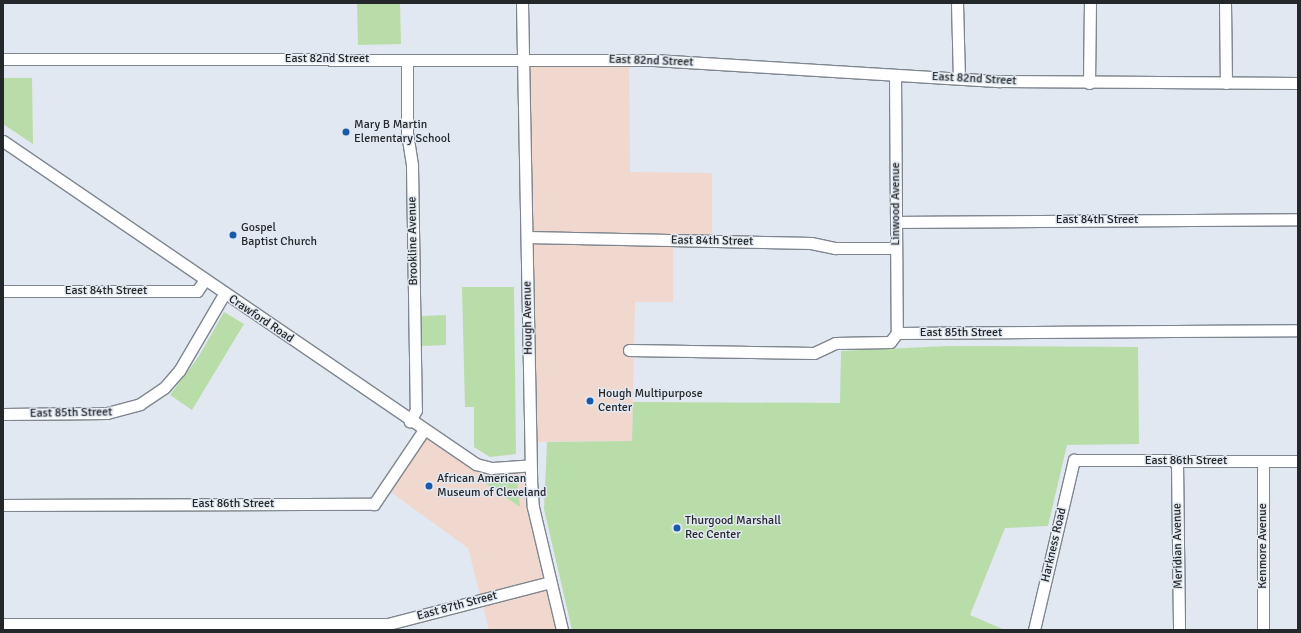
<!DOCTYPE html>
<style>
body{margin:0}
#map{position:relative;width:1301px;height:633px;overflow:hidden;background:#e1e8f2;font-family:Signika,sans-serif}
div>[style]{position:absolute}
.commercial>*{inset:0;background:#f0d8ce}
.green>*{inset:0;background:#b8dda8}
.roads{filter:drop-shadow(1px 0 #7f868f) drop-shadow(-1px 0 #7f868f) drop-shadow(0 1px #7f868f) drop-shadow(0 -1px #7f868f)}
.minor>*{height:11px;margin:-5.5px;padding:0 5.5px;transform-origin:5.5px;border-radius:5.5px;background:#fff}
.dots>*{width:11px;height:11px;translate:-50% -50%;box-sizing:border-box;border:2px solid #e1e8f2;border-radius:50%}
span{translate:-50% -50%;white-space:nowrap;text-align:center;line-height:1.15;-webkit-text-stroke:3px #e1e8f2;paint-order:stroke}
.street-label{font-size:12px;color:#25282b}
.poi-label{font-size:12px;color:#25282b}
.left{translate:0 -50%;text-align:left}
.frame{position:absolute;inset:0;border:4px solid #25282b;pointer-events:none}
</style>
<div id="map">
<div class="commercial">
<div style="clip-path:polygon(523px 60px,629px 60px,630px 172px,712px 173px,712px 241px,673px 240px,673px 302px,635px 302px,632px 441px,529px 442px)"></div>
<div style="clip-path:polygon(424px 430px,476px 464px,530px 465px,562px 630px,489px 630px,468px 548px,385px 488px)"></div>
</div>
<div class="green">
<div style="clip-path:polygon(357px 3px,400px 3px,401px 44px,358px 45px)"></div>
<div style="clip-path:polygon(3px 78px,32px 78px,33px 144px,3px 124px)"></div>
<div style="clip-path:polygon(462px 287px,514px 287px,516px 454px,490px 457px,474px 447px,474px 407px,465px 407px)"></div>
<div style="clip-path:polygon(224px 312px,244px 324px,192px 410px,170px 395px,199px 356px)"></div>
<div style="clip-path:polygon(446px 315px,446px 345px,422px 346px,422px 316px)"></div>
<div style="clip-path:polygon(948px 346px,1138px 347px,1139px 444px,1067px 445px,1048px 526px,1005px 528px,970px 615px,1005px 630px,572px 630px,544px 509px,547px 442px,632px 441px,633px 402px,840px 403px,841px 351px)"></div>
<div style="clip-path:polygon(514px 478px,517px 480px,520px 507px,479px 479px)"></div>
</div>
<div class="roads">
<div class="minor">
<div style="left:522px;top:3px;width:477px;rotate:88.9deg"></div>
<div style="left:531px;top:480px;width:27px;rotate:86deg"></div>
<div style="left:533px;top:507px;width:126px;rotate:76.7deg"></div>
<div style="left:957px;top:3px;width:75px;rotate:88.5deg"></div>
<div style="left:1225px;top:3px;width:80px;rotate:89.3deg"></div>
<div style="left:3px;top:59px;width:651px;rotate:0.09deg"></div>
<div style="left:654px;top:60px;width:347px;rotate:3.5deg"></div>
<div style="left:1000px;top:81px;width:298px;rotate:0.4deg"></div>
<div style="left:407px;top:60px;width:73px;rotate:90deg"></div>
<div style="left:407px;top:133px;width:33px;rotate:81deg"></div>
<div style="left:412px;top:166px;width:244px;rotate:89.1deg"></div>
<div style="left:416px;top:410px;width:13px;rotate:119deg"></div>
<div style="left:895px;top:75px;width:258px;rotate:89.6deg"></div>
<div style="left:1089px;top:83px;width:80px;rotate:-89.3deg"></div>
<div style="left:3px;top:141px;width:573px;rotate:34.33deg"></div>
<div style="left:476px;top:464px;width:16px;rotate:15deg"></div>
<div style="left:491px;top:468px;width:39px;rotate:-4deg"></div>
<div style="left:896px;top:222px;width:402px;rotate:-0.4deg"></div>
<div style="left:527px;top:237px;width:284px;rotate:1.2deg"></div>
<div style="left:811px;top:243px;width:25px;rotate:12deg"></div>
<div style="left:835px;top:248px;width:61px"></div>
<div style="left:3px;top:291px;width:194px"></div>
<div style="left:197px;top:291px;width:12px;rotate:-55deg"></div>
<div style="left:629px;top:350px;width:185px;rotate:0.9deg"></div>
<div style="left:814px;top:353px;width:23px;rotate:-25deg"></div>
<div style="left:835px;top:343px;width:55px;rotate:-1deg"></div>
<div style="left:890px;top:342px;width:11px;rotate:-52deg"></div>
<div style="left:897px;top:333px;width:401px;rotate:-0.4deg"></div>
<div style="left:3px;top:414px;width:104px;rotate:-0.6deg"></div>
<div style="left:107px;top:413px;width:34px;rotate:-15deg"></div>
<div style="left:140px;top:404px;width:29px;rotate:-34deg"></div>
<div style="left:164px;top:388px;width:23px;rotate:-49deg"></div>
<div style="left:179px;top:371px;width:89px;rotate:-59.7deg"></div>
<div style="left:1177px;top:462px;width:168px;rotate:89.3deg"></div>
<div style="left:1263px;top:462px;width:168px;rotate:90deg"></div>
<div style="left:3px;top:505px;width:371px;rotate:-0.2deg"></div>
<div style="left:374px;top:504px;width:89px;rotate:-56deg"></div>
<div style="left:3px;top:624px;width:385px"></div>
<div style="left:388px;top:624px;width:167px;rotate:-14.5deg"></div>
<div style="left:1034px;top:630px;width:175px;rotate:-76.8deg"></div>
<div style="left:1074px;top:460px;width:224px;rotate:0.3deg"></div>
</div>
</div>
<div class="dots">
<div style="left:346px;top:132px;background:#1859aa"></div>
<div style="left:233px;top:235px;background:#1859aa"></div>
<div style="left:590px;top:401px;background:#1859aa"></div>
<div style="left:429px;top:486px;background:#1859aa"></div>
<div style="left:677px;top:528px;background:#1859aa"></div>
</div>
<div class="street-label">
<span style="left:327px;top:59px">East 82nd Street</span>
<span style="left:651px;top:61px;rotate:2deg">East 82nd Street</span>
<span style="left:974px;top:79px;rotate:3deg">East 82nd Street</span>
<span style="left:896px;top:204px;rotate:-90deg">Linwood Avenue</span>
<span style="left:1097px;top:220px">East 84th Street</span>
<span style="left:413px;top:241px;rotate:-91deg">Brookline Avenue</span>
<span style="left:712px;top:241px;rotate:1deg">East 84th Street</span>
<span style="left:106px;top:291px">East 84th Street</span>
<span style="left:528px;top:318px;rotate:-91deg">Hough Avenue</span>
<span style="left:261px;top:319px;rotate:34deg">Crawford Road</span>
<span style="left:961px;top:333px">East 85th Street</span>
<span style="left:71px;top:413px;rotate:-1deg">East 85th Street</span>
<span style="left:1186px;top:461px">East 86th Street</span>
<span style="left:233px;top:504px">East 86th Street</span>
<span style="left:1054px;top:545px;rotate:-77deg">Harkness Road</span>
<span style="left:1178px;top:546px;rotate:-91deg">Meridian Avenue</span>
<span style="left:1263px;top:546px;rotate:-90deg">Kenmore Avenue</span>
<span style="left:457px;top:606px;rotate:-15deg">East 87th Street</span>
</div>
<div class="poi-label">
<span class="left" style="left:354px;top:132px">Mary B Martin<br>Elementary School</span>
<span class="left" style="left:241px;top:235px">Gospel<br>Baptist Church</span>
<span class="left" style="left:598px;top:401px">Hough Multipurpose<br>Center</span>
<span class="left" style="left:437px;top:486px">African American<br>Museum of Cleveland</span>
<span class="left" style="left:685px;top:528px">Thurgood Marshall<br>Rec Center</span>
</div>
<div class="frame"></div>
</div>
